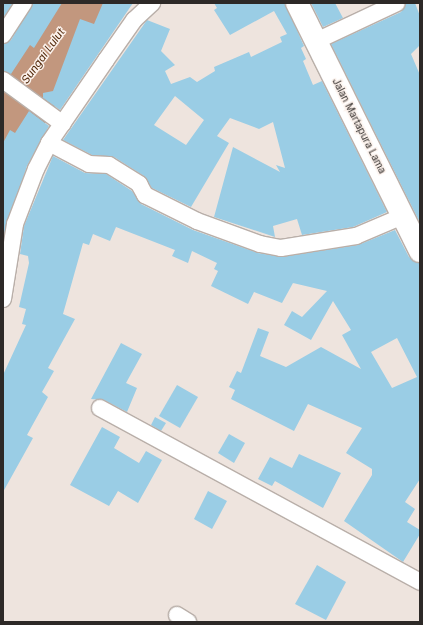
<!DOCTYPE html>
<style>
body{margin:0}
#map{position:relative;width:423px;height:625px;overflow:hidden;background:#eee4de;font-family:Inter,sans-serif}
div>[style]{position:absolute}
.water>*{inset:0;background:#c2977e}
.building>*{inset:0;background:#9acde5}
.roads{filter:drop-shadow(1px 0 #b9afa9) drop-shadow(-1px 0 #b9afa9) drop-shadow(0 1px #b9afa9) drop-shadow(0 -1px #b9afa9)}
.minor>*{height:16px;margin:-8px;padding:0 8px;transform-origin:8px;border-radius:8px;background:#fff}
.primary>*{height:22px;margin:-11px;padding:0 11px;transform-origin:11px;border-radius:11px;background:#fff}
span{translate:-50% -50%;white-space:nowrap;text-align:center;line-height:1.15;-webkit-text-stroke:3px #fbf1eb;paint-order:stroke}
.street-label{font-size:10px;color:#2d2927}
.water-label{font-size:11px;color:#52280a;font-style:italic}
.frame{position:absolute;inset:0;border:4px solid #2d2927;pointer-events:none}
</style>
<div id="map">
<div class="water">
<div style="clip-path:polygon(36px 3px,114px 3px,28px 153px,3px 219px,3px 58px)"></div>
</div>
<div class="building">
<div style="clip-path:polygon(3px 3px,13px 3px,3px 18px)"></div>
<div style="clip-path:polygon(33px 3px,62px 3px,34px 48px,30px 45px,11px 74px,3px 71px,3px 44px,11px 40px)"></div>
<div style="clip-path:polygon(103px 3px,133px 3px,60px 110px,43px 98px,43px 93px,53px 91px,80px 19px,94px 24px)"></div>
<div style="clip-path:polygon(evenodd,214px 3px,285px 3px,304px 46px,301px 48px,306px 59px,303px 61px,313px 85px,322px 81px,387px 212px,353px 227px,302px 235px,297px 219px,273px 226px,275px 237px,214px 217px,233px 147px,280px 172px,276px 165px,285px 168px,273px 122px,259px 129px,230px 118px,217px 136px,229px 143px,191px 207px,152px 188px,144px 176px,114px 157px,92px 155px,63px 140px,147px 20px,170px 29px,161px 51px,175px 65px,165px 71px,171px 84px,190px 77px,197px 82px,215px 71px,214px 67px,249px 52px,251px 57px,282px 42px,280px 37px,287px 34px,274px 11px,230px 35px,214px 10px,217px 8px,214px 3px,175px 96px,204px 120px,186px 145px,154px 125px,175px 96px)"></div>
<div style="clip-path:polygon(311px 3px,335px 3px,343px 18px,323px 27px)"></div>
<div style="clip-path:polygon(406px 3px,415px 3px,420px 16px,420px 45px,411px 54px,420px 75px,420px 223px,331px 44px,401px 12px)"></div>
<div style="clip-path:polygon(29px 111px,49px 126px,27px 166px,3px 239px,3px 143px,10px 130px,15px 133px)"></div>
<div style="clip-path:polygon(evenodd,53px 156px,85px 173px,106px 174px,132px 191px,141px 204px,193px 230px,258px 253px,282px 257px,358px 245px,395px 230px,409px 257px,420px 263px,420px 479px,405px 502px,415px 509px,407px 522px,420px 530px,420px 534px,403px 562px,344px 521px,372px 475px,372px 469px,346px 453px,362px 428px,308px 404px,294px 431px,231px 399px,235px 390px,229px 387px,237px 371px,241px 373px,258px 328px,269px 332px,260px 356px,286px 367px,321px 347px,361px 369px,342px 335px,351px 330px,333px 301px,311px 340px,284px 325px,292px 311px,302px 317px,327px 291px,293px 283px,282px 303px,254px 292px,248px 304px,211px 286px,218px 271px,214px 269px,217px 263px,192px 251px,188px 263px,172px 256px,175px 250px,116px 227px,110px 241px,93px 234px,89px 245px,83px 243px,63px 314px,75px 319px,48px 368px,54px 371px,42px 392px,48px 397px,27px 435px,33px 438px,3px 492px,3px 375px,26px 325px,22px 324px,26px 309px,19px 307px,29px 263px,28px 256px,20px 254px,24px 226px,53px 156px,397px 338px,417px 377px,392px 388px,371px 352px,397px 338px)"></div>
<div style="clip-path:polygon(121px 343px,142px 354px,126px 383px,137px 388px,127px 412px,104px 400px,91px 399px)"></div>
<div style="clip-path:polygon(177px 385px,198px 397px,180px 428px,159px 416px)"></div>
<div style="clip-path:polygon(155px 417px,166px 423px,161px 431px,151px 425px)"></div>
<div style="clip-path:polygon(102px 427px,120px 437px,114px 448px,139px 463px,146px 451px,162px 460px,138px 503px,118px 491px,109px 506px,70px 485px)"></div>
<div style="clip-path:polygon(229px 434px,245px 443px,234px 463px,218px 453px)"></div>
<div style="clip-path:polygon(299px 454px,341px 473px,323px 508px,275px 481px,272px 486px,258px 479px,270px 457px,292px 468px)"></div>
<div style="clip-path:polygon(208px 491px,227px 501px,212px 529px,194px 519px)"></div>
<div style="clip-path:polygon(317px 565px,346px 582px,326px 620px,295px 604px)"></div>
</div>
<div class="roads">
<div class="minor">
<div style="left:3px;top:35px;width:38px;rotate:-57deg"></div>
<div style="left:316px;top:41px;width:89px;rotate:-25.1deg"></div>
<div style="left:3px;top:80px;width:74px;rotate:36.3deg"></div>
<div style="left:49px;top:143px;width:45px;rotate:27.7deg"></div>
<div style="left:89px;top:164px;width:20px;rotate:3deg"></div>
<div style="left:109px;top:165px;width:36px;rotate:32deg"></div>
<div style="left:139px;top:184px;width:13px;rotate:61deg"></div>
<div style="left:145px;top:195px;width:58px;rotate:26.6deg"></div>
<div style="left:197px;top:221px;width:67px;rotate:20.1deg"></div>
<div style="left:260px;top:244px;width:21px;rotate:11deg"></div>
<div style="left:281px;top:248px;width:76px;rotate:-9.1deg"></div>
<div style="left:356px;top:236px;width:51px;rotate:-23.1deg"></div>
<div style="left:3px;top:299px;width:76px;rotate:-80.9deg"></div>
<div style="left:15px;top:224px;width:59px;rotate:-69.1deg"></div>
<div style="left:36px;top:169px;width:29px;rotate:-63deg"></div>
<div style="left:49px;top:143px;width:101px;rotate:-55.5deg"></div>
<div style="left:106px;top:60px;width:49px;rotate:-55deg"></div>
<div style="left:134px;top:20px;width:25px;rotate:-43deg"></div>
<div style="left:100px;top:408px;width:364px;rotate:28.5deg"></div>
<div style="left:177px;top:615px;width:13px;rotate:32deg"></div>
</div>
<div class="primary">
<div style="left:297px;top:3px;width:277px;rotate:63.6deg"></div>
</div>
</div>
<div class="street-label">
<span style="left:359px;top:126px;rotate:63deg">Jalan Martapura Lama</span>
</div>
<div class="water-label">
<span style="left:43px;top:56px;rotate:-54deg">Sungai Lulut</span>
</div>
<div class="frame"></div>
</div>
